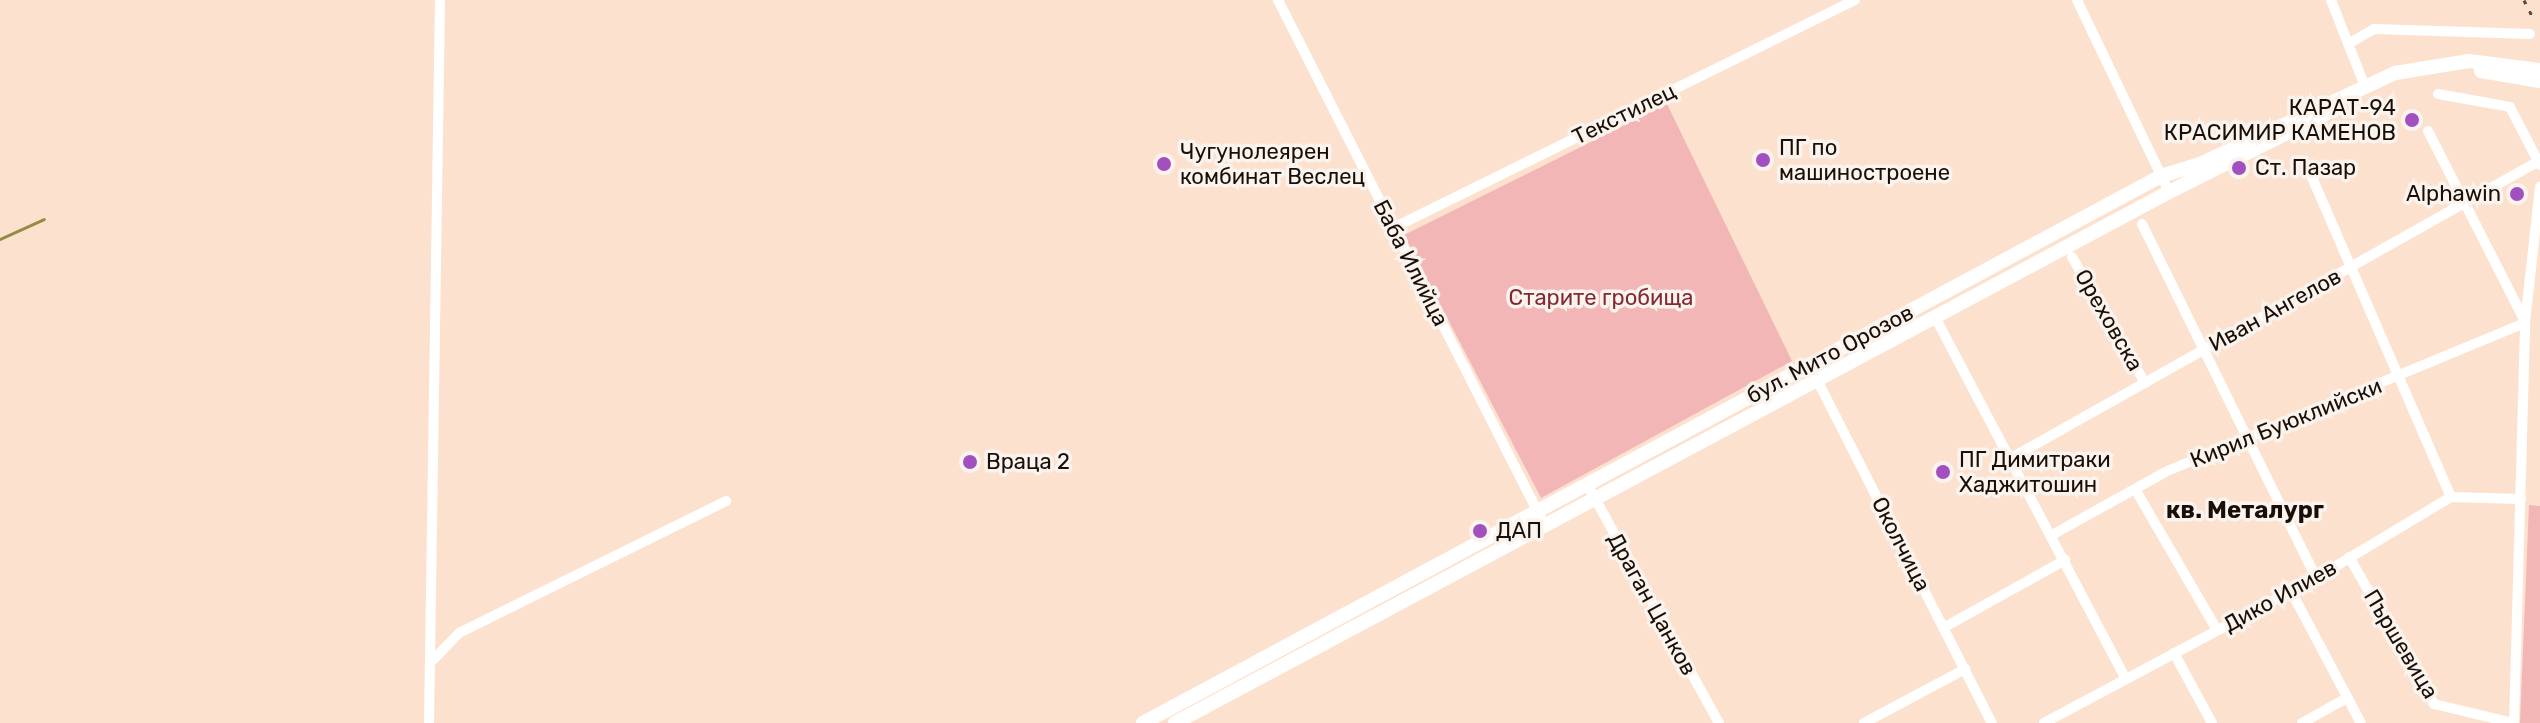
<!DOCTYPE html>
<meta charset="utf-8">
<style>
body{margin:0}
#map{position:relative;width:2540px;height:723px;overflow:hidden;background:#fce2ce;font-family:Rubik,sans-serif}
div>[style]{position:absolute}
.green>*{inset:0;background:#f2b6b7}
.stream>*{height:3px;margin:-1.5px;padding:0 1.5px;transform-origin:1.5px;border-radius:1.5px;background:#958b46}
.minor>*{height:10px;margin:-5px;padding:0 5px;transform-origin:5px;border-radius:5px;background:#fff}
.secondary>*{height:14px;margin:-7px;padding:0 7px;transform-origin:7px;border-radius:7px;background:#fff}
.rail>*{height:3px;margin-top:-1.5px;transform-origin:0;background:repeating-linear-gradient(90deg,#58483d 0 4px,transparent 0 12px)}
.dots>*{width:22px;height:22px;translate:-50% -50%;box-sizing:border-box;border:4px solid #faf3ee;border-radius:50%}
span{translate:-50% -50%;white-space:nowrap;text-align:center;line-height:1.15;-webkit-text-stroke:7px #faf3ee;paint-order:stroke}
.poi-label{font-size:22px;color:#1a0f07}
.right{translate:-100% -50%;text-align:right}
.left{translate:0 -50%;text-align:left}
.street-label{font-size:22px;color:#1a0f07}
.park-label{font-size:22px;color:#822932}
.neighbourhood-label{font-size:24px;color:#1a0f07;font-weight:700}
</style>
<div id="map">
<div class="green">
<div style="clip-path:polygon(1667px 104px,1792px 361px,1541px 498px,1404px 235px)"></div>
<div style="clip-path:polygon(2529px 505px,2540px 506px,2540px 723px,2520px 723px)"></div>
</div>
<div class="stream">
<div style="left:0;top:239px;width:48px;rotate:-24.4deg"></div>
</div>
<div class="minor">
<div style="left:1278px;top:0;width:590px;rotate:63.09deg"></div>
<div style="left:2077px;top:0;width:213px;rotate:64.4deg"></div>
<div style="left:2331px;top:0;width:90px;rotate:68.6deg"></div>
<div style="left:2348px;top:44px;width:30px;rotate:-30deg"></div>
<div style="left:2374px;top:29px;width:156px;rotate:1.8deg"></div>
<div style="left:2438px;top:94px;width:73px;rotate:10.2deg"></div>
<div style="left:2510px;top:107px;width:65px;rotate:62.7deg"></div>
<div style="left:2428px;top:131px;width:213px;rotate:63deg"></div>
<div style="left:2307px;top:166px;width:361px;rotate:66.5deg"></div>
<div style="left:2142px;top:224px;width:394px;rotate:63.8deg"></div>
<div style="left:1393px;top:228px;width:515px;rotate:-26.27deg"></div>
<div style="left:2072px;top:257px;width:146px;rotate:59.9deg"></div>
<div style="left:1935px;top:317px;width:409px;rotate:62.2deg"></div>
<div style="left:1815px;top:376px;width:390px;rotate:63deg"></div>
<div style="left:2011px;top:458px;width:606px;rotate:-29.36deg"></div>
<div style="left:1587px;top:484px;width:273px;rotate:61.1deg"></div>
<div style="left:2135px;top:489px;width:163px;rotate:59.8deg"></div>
<div style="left:2052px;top:535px;width:129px;rotate:-29.1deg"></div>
<div style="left:2165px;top:472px;width:390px;rotate:-22.5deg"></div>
<div style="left:2349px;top:557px;width:170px;rotate:60deg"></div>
<div style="left:2434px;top:704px;width:82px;rotate:13.4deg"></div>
<div style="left:2291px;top:591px;width:149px;rotate:62.1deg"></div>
<div style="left:1943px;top:628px;width:140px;rotate:-29.1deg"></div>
<div style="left:2174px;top:653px;width:80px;rotate:61.5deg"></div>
<div style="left:433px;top:660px;width:37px;rotate:-46deg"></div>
<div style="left:459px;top:633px;width:298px;rotate:-26.3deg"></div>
<div style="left:429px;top:723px;width:723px;rotate:-89.13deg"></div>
<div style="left:1864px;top:723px;width:115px;rotate:-28.1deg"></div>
<div style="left:2044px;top:723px;width:308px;rotate:-28.1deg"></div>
<div style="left:2316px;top:578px;width:157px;rotate:-31deg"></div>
<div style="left:2451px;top:497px;width:70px;rotate:1.6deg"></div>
<div style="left:2302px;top:723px;width:51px;rotate:-29.1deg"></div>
<div style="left:2514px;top:723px;width:400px;rotate:-88.4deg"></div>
<div style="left:2525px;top:323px;width:137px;rotate:-83.7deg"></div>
</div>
<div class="secondary">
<div style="left:2481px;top:71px;width:60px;rotate:9.6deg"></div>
<div style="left:1143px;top:723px;width:1156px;rotate:-28.25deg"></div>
<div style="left:2161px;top:176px;width:41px;rotate:-17.1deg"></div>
<div style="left:2200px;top:164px;width:215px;rotate:-25deg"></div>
<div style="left:2395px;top:73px;width:75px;rotate:-9.2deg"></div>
<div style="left:2469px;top:61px;width:72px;rotate:7.2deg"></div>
<div style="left:1175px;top:723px;width:1127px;rotate:-28.11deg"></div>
<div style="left:2169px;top:192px;width:190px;rotate:-26.6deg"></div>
</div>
<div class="rail">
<div style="left:2524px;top:0;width:22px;rotate:63deg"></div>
</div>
<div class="dots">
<div style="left:2412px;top:120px;background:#a250c0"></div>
<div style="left:1763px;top:160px;background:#a250c0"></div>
<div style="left:1164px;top:164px;background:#a250c0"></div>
<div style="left:2239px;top:168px;background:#a250c0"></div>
<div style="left:2517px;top:194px;background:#a250c0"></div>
<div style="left:970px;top:462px;background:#a250c0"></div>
<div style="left:1943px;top:472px;background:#a250c0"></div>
<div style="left:1480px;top:531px;background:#a250c0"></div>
</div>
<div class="poi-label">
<span class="right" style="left:2396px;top:120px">КАРАТ-94<br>КРАСИМИР КАМЕНОВ</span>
<span class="left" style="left:1779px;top:160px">ПГ по<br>машиностроене</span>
<span class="left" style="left:1180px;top:164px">Чугунолеярен<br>комбинат Веслец</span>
<span class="left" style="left:2255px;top:168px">Ст. Пазар</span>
<span class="right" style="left:2501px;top:194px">Alphawin</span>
<span class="left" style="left:1959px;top:472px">ПГ Димитраки<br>Хаджитошин</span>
<span class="left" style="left:986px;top:462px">Враца 2</span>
<span class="left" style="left:1496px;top:531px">ДАП</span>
</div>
<div class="street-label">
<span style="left:1624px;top:114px;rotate:-26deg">Текстилец</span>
<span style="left:1411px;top:263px;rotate:63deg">Баба Илийца</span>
<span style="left:2275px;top:310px;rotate:-29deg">Иван Ангелов</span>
<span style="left:2109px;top:320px;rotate:60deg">Ореховска</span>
<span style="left:1830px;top:354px;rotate:-28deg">бул. Мито Орозов</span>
<span style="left:2286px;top:423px;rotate:-22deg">Кирил Буюклийски</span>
<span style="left:1901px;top:544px;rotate:63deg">Околчица</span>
<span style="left:2280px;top:596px;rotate:-29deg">Дико Илиев</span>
<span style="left:1652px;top:604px;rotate:61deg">Драган Цанков</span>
<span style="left:2401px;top:644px;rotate:59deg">Пършевица</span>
</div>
<div class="park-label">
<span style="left:1601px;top:298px">Старите гробища</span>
</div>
<div class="neighbourhood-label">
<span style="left:2245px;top:511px">кв. Металург</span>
</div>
</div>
